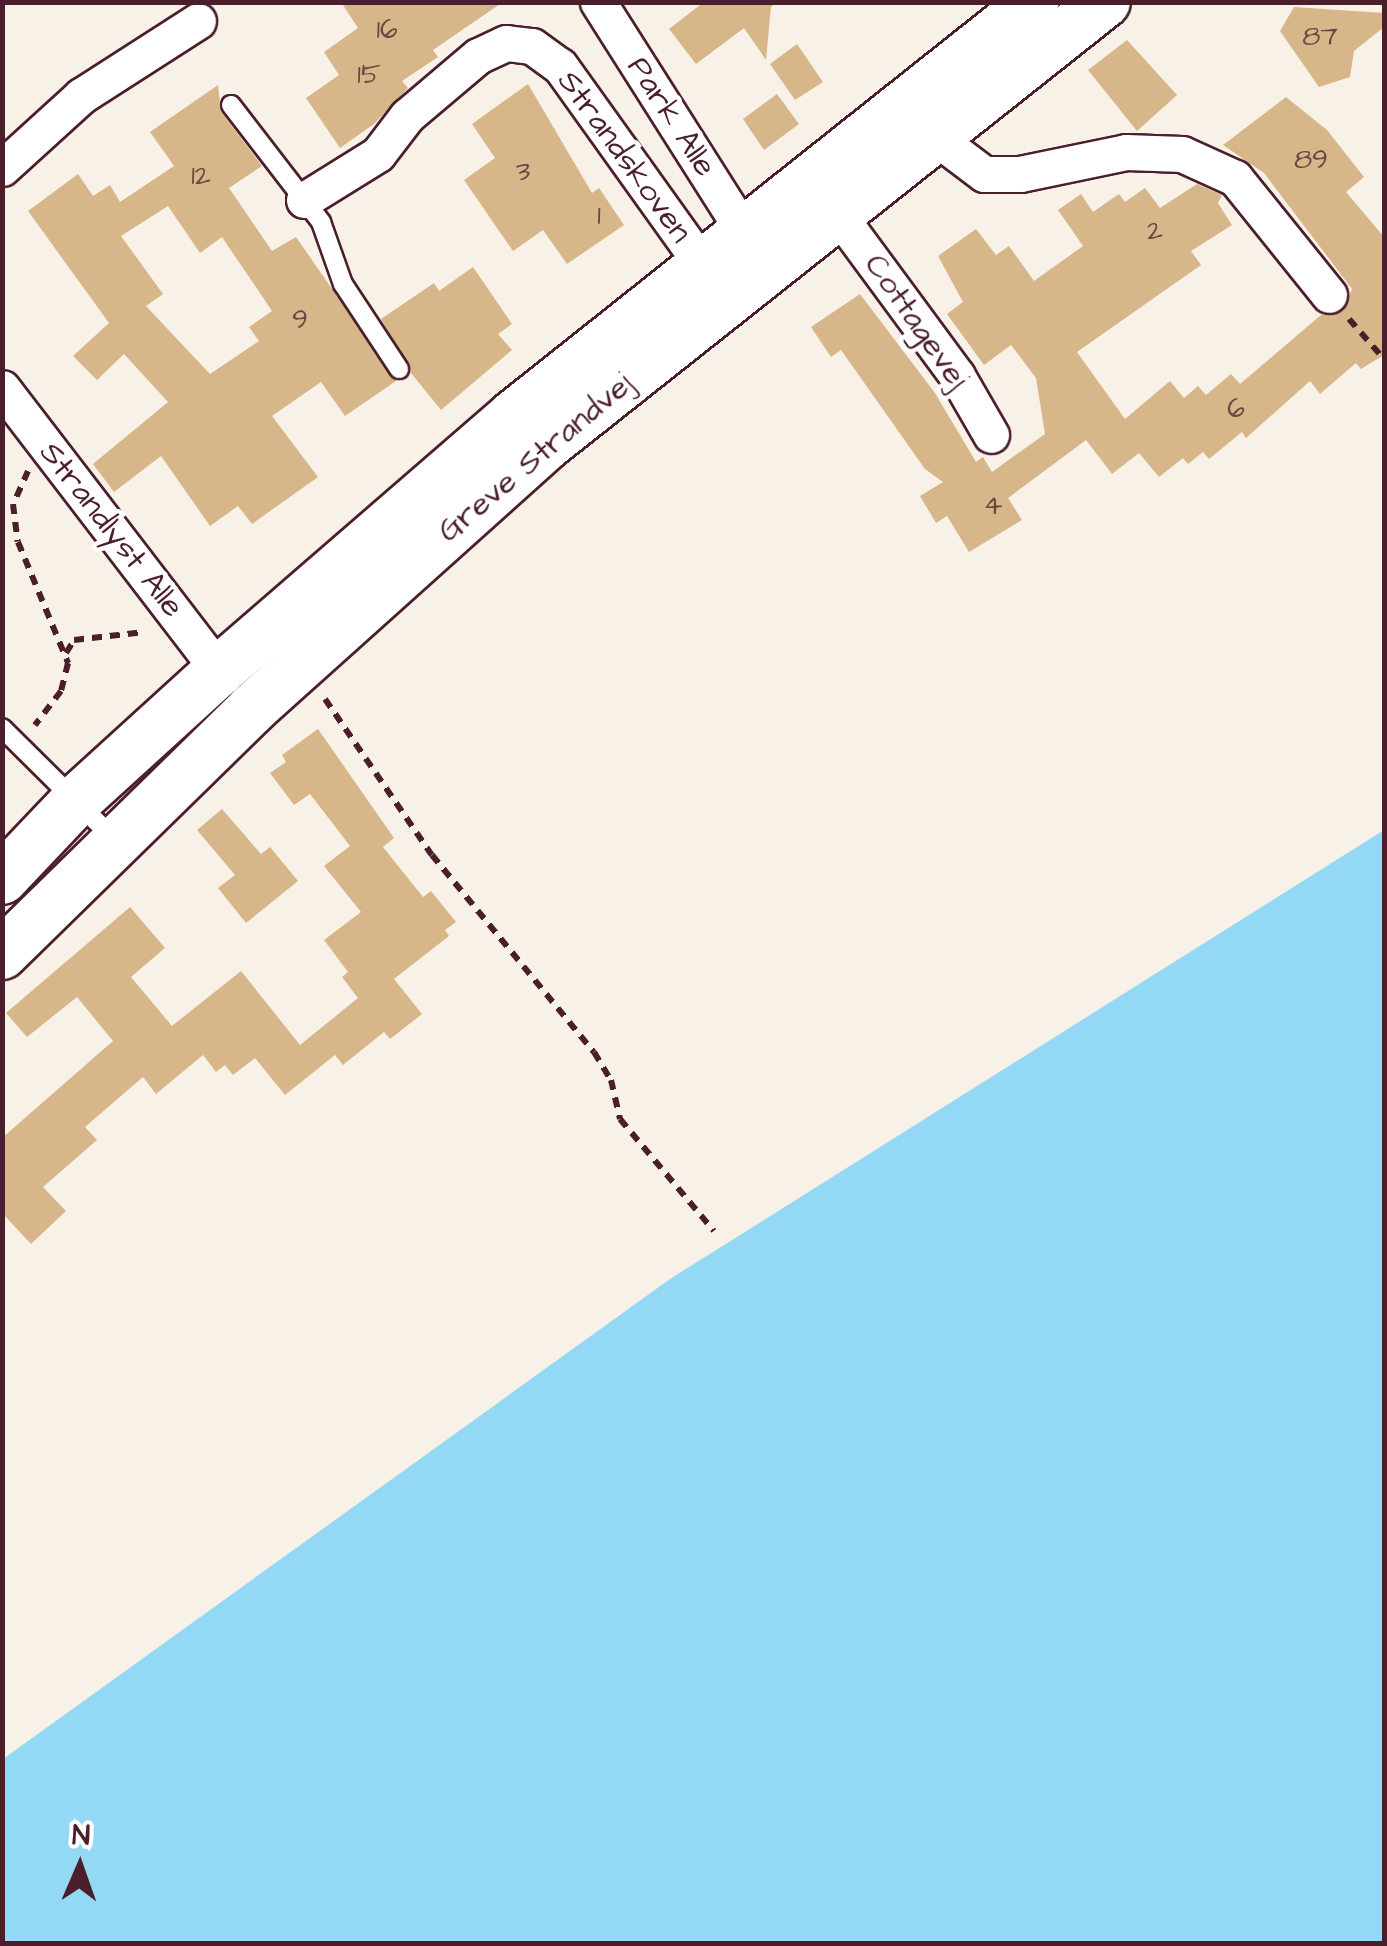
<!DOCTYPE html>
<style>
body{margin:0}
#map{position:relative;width:1387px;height:1946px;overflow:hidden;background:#f7f1e8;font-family:"Architects Daughter",sans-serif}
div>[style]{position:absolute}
.water>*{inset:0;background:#93d8f5}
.building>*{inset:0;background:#d7b78a}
.path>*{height:6px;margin-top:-3px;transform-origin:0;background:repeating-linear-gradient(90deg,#4a1f2b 0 10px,transparent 0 18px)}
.roads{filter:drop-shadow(2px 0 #4a1f2b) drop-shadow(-2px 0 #4a1f2b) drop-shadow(0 2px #4a1f2b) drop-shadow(0 -2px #4a1f2b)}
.lane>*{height:18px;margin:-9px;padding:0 9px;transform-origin:9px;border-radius:9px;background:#fff}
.street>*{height:35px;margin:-17.5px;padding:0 17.5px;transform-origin:17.5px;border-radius:17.5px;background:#fff}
.secondary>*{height:50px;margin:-25px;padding:0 25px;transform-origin:25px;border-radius:25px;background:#fff}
span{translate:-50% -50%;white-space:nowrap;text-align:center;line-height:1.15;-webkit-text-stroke:9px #fff;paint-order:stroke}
.number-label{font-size:28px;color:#6d4543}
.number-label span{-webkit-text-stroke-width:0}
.street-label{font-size:32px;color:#4a1f2b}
.frame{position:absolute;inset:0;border:5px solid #4a1f2b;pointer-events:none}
.north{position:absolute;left:30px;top:1816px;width:100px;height:100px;-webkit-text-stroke:8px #fff;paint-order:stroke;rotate:2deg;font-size:28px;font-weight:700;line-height:40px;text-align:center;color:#4a1f2b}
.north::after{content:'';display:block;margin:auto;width:35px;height:45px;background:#4a1f2b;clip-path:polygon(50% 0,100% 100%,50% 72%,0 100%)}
</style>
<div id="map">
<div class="water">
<div style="clip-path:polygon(1384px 830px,1384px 1943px,3px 1943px,3px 1759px,670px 1279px)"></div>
</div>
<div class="building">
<div style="clip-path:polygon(341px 2px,503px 2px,433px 50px,438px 57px,402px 81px,408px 88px,374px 124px,340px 148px,306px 98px,339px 75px,324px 52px,358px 28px)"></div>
<div style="clip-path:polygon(704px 2px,777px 2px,771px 7px,766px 60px,744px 28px,696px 64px,669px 29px)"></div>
<div style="clip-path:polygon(1294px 7px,1384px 13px,1384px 27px,1354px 51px,1350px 77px,1319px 87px,1280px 31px)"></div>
<div style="clip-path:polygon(1127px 40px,1177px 95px,1137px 131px,1088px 70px)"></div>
<div style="clip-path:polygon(797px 44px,823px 82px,795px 100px,770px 64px)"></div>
<div style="clip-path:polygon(528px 84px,592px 193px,599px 188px,624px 225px,567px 264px,543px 230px,513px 251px,464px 180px,495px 158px,472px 124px)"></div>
<div style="clip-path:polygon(evenodd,218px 85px,221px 112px,262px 166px,229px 188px,272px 251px,296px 237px,396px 381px,345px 416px,321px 382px,272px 416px,318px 477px,252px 524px,238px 506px,210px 526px,161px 456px,114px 492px,93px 464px,168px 402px,124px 354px,97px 380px,73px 356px,109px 323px,28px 211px,78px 174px,93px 196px,110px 185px,120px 202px,174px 166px,150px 132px,218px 85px,168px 206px,200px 253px,222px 237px,272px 311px,249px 327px,259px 341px,210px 374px,146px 306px,163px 294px,121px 236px,168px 206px)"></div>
<div style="clip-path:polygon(777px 94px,799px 124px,764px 150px,743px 119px)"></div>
<div style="clip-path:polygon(1286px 97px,1327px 130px,1364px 177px,1346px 192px,1384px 237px,1384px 355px,1361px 369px,1356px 363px,1320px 394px,1310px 381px,1246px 438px,1242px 432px,1209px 459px,1203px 452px,1188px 464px,1183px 458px,1159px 477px,1139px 453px,1112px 474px,1086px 440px,1008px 498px,1022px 520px,969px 552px,947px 516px,936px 523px,920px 496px,943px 482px,925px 469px,841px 350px,831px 357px,811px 327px,860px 294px,935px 393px,976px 462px,983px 457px,992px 472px,1045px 434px,1036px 378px,1011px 345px,984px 365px,947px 314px,963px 302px,938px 256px,976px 229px,996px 255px,1009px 246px,1034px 281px,1083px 246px,1058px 210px,1081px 194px,1093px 212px,1119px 194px,1125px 202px,1145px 188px,1160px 208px,1197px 184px,1222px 195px,1218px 203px,1232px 225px,1191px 251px,1201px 265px,1077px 352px,1125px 419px,1170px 381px,1184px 398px,1198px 386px,1206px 395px,1231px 374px,1240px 384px,1321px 315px,1343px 311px,1352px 289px,1264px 173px,1223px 145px)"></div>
<div style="clip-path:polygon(473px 267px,512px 324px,498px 334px,512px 350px,441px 410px,411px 373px,381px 319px,434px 283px,439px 291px)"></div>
<div style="clip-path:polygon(318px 729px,394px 838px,383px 847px,423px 897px,431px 891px,456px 922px,445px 930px,449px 936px,394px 979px,422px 1014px,390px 1039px,384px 1032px,343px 1065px,335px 1055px,285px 1095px,255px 1058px,233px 1075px,225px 1065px,216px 1072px,203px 1055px,156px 1094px,143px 1077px,85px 1127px,97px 1140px,43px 1187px,66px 1211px,31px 1244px,2px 1213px,2px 1138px,113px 1041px,77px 997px,27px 1037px,6px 1013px,130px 907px,165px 948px,131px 977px,172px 1026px,241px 971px,300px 1045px,358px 998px,342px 977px,348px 972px,324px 940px,361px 912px,324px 866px,350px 846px,310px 794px,294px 805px,270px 773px,286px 762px,282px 755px)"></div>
<div style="clip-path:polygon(222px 809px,261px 854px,270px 847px,298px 881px,246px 923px,218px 888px,235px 875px,197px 830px)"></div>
</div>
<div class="path">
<div style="left:1349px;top:319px;width:53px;rotate:48.8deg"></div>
<div style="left:28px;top:471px;width:36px;rotate:114deg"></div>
<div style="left:13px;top:504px;width:38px;rotate:83deg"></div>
<div style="left:18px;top:542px;width:131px;rotate:67.5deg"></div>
<div style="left:68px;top:663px;width:29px;rotate:104deg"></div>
<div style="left:61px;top:691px;width:43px;rotate:127.4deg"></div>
<div style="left:66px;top:653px;width:15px;rotate:-58deg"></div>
<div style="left:74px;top:640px;width:71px;rotate:-6.4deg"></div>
<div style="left:325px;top:699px;width:189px;rotate:55.6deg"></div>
<div style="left:432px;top:855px;width:255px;rotate:50.6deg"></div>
<div style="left:594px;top:1052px;width:33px;rotate:59deg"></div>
<div style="left:611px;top:1080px;width:40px;rotate:77deg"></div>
<div style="left:620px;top:1119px;width:146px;rotate:50deg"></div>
</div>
<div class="roads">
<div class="lane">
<div style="left:231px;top:105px;width:148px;rotate:52.4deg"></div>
<div style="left:321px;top:222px;width:66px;rotate:70.5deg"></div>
<div style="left:343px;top:284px;width:102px;rotate:56.6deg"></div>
<div style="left:2px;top:728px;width:156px;rotate:44.7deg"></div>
</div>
<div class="street">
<div style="left:598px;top:2px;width:272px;rotate:57.6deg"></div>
<div style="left:935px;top:137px;width:61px;rotate:37.1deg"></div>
<div style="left:984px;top:174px;width:36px"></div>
<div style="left:1020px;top:174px;width:108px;rotate:-11.7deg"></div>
<div style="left:1126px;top:152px;width:56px;rotate:2deg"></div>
<div style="left:1182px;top:154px;width:58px;rotate:24.4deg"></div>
<div style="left:1235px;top:178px;width:150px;rotate:51.2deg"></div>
<div style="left:2px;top:168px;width:107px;rotate:-42.3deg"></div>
<div style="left:81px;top:96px;width:139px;rotate:-32.7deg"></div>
<div style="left:304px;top:200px;width:87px;rotate:-31.9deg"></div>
<div style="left:378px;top:154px;width:48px;rotate:-52.7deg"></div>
<div style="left:407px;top:116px;width:93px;rotate:-40.2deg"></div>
<div style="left:478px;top:56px;width:31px;rotate:-25deg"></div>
<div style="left:506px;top:43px;width:26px;rotate:7deg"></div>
<div style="left:532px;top:46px;width:34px;rotate:36deg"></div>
<div style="left:560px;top:66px;width:242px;rotate:54.4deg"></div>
<div style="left:837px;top:213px;width:202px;rotate:53.6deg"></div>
<div style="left:957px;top:376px;width:68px;rotate:60deg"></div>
<div style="left:2px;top:388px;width:357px;rotate:52.5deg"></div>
</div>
<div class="secondary">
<div style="left:2px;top:879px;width:108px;rotate:-46.5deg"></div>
<div style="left:76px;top:801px;width:193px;rotate:-42.3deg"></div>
<div style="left:219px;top:671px;width:389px;rotate:-40.9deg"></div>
<div style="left:513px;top:416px;width:665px;rotate:-38.47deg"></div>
<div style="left:2px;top:954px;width:350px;rotate:-44.4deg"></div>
<div style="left:252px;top:709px;width:395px;rotate:-41.9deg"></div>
<div style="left:546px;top:445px;width:713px;rotate:-38.4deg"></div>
</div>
</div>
<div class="number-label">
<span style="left:387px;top:30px">16</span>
<span style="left:1320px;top:37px">87</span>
<span style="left:369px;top:75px">15</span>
<span style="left:1311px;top:160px">89</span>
<span style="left:523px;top:172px">3</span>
<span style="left:201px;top:176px">12</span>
<span style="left:599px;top:216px">1</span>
<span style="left:1155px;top:231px">2</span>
<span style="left:300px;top:320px">9</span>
<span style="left:1236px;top:409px">6</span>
<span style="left:993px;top:506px">4</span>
</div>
<div class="street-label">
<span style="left:671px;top:117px;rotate:57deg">Park Alle</span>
<span style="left:624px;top:157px;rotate:54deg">Strandskoven</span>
<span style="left:916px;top:322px;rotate:55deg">Cottagevej</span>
<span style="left:536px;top:458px;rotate:-40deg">Greve Strandvej</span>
<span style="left:111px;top:530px;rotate:52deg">Strandlyst Alle</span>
</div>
<div class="frame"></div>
<div class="north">N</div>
</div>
